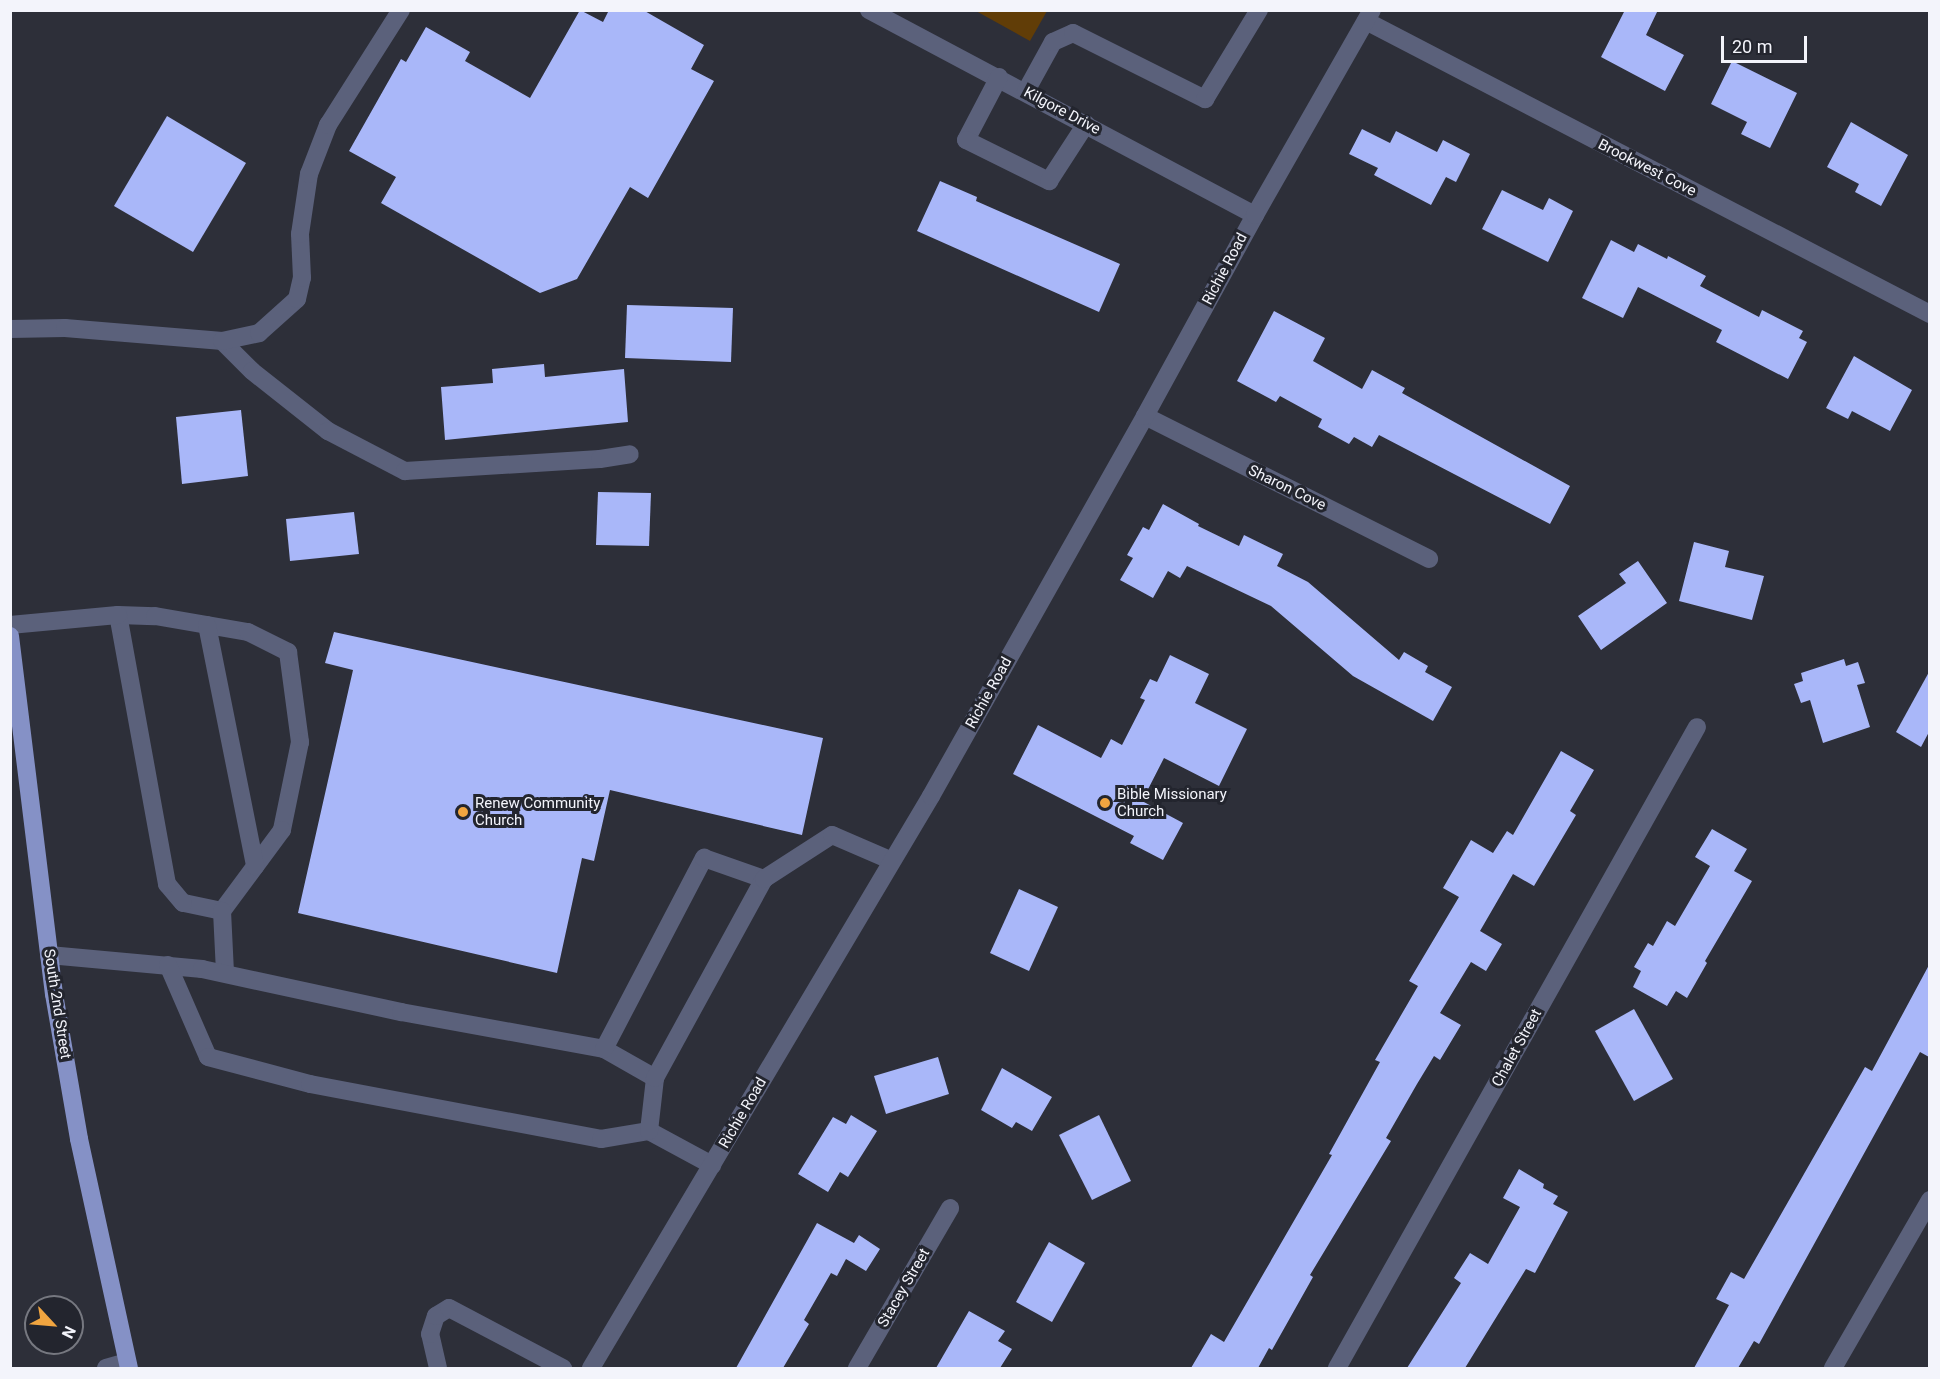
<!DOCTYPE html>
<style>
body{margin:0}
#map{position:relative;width:1940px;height:1379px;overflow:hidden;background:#2d2f39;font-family:Roboto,sans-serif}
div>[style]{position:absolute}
.green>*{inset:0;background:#613d07}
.building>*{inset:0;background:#a9b7f9}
.minor>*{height:18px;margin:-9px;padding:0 9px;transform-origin:9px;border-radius:9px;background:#5b617b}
.major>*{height:18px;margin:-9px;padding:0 9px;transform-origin:9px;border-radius:9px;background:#8591c6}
.dots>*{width:16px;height:16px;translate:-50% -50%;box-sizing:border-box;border:3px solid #23252e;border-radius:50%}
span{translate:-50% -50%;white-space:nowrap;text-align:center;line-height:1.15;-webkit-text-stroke:6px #23252e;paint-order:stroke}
.street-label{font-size:15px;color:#f3f4fb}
.poi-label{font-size:15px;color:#f3f4fb}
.left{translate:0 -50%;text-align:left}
.frame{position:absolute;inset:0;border:12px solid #f3f4fb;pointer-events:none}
.north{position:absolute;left:24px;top:1295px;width:60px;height:60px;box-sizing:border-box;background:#23252e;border:2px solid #767880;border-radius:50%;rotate:116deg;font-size:16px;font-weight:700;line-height:24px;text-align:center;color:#f3f4fb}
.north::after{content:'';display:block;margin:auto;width:21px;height:27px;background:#f1a540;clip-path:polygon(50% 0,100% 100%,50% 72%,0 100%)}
.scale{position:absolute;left:1721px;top:36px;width:86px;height:27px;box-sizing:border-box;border:3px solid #f3f4fb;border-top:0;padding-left:8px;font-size:18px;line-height:21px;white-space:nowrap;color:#f3f4fb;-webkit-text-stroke:4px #23252e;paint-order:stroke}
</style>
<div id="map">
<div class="green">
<div style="clip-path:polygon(976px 11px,1047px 11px,1030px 41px)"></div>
</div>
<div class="building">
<div style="clip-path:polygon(580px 10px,603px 22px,609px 10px,643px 10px,704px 45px,691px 69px,714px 81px,648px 198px,630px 187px,577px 279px,540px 293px,381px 203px,396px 177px,349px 151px,401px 59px,406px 62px,426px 27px,470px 52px,465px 61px,530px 98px)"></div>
<div style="clip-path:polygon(1625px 10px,1658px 10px,1646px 35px,1684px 55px,1665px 91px,1601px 57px)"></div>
<div style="clip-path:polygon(1732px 61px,1797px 93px,1770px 148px,1741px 134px,1747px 122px,1711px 104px)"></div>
<div style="clip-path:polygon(167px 116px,246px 163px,193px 252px,114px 206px)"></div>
<div style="clip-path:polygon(1851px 122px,1908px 155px,1881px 206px,1855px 192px,1859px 184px,1827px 167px)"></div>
<div style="clip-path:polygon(1362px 129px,1390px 143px,1396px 131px,1437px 152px,1443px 140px,1470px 154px,1456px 182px,1446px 177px,1431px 205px,1374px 175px,1378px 168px,1349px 154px)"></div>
<div style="clip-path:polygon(940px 181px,977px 197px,976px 201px,1120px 264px,1099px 312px,917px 231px)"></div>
<div style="clip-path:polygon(1502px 190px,1543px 210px,1549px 198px,1573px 211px,1548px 262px,1482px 229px)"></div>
<div style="clip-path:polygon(1611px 240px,1634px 252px,1638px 244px,1667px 259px,1668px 256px,1706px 276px,1700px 286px,1759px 317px,1762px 310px,1803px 331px,1799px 338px,1807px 342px,1788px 379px,1716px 342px,1722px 330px,1638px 287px,1623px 318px,1582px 298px)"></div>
<div style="clip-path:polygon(627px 305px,733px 308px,731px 362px,625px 358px)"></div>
<div style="clip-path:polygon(1274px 311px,1325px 338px,1313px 361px,1362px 389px,1372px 370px,1405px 388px,1402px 393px,1570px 486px,1550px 524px,1379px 435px,1372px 447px,1354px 437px,1349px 444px,1318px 427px,1322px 419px,1280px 396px,1276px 402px,1237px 381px)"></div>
<div style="clip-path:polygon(1854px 356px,1912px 390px,1890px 431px,1852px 411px,1848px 419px,1826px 408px)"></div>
<div style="clip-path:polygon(544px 364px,545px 377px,624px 369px,628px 422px,445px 440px,441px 387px,493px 383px,492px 369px)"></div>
<div style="clip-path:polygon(241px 410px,248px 476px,182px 484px,176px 417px)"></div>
<div style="clip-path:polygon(598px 492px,651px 493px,649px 546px,596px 545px)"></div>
<div style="clip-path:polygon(1163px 504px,1199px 524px,1198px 526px,1239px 546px,1244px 535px,1283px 554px,1277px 566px,1308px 582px,1399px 660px,1404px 652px,1428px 666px,1425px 672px,1452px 687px,1433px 721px,1353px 676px,1271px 606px,1187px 566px,1180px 578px,1168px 571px,1153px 598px,1120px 580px,1133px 558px,1127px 555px,1143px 527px,1149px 530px)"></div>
<div style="clip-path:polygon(354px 512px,359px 554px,290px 561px,286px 519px)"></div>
<div style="clip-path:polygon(1694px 542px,1729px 551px,1725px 567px,1764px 576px,1752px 620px,1679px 601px)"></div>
<div style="clip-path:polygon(1638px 561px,1667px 603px,1601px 650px,1578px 616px,1626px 583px,1619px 574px)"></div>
<div style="clip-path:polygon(334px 632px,823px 738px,802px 835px,610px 790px,594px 861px,582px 858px,557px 973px,298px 913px,353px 670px,325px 663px)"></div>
<div style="clip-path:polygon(1170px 655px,1209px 674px,1195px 703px,1247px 729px,1219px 786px,1164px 758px,1142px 801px,1183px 823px,1163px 860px,1130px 843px,1134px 836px,1013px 774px,1038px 725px,1101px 758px,1111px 739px,1122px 745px,1145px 700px,1140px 698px,1150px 679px,1157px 682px)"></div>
<div style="clip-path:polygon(1844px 659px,1846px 666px,1858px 662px,1865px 683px,1857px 685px,1870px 727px,1823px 743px,1810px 700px,1801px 703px,1794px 684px,1803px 681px,1801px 673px)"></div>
<div style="clip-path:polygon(1929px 672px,1929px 732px,1921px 747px,1896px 732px)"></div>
<div style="clip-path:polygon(1561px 751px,1594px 770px,1570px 811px,1576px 815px,1534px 886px,1513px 874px,1480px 931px,1502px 944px,1486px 971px,1471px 962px,1440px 1013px,1461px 1025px,1440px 1060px,1434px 1056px,1417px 1084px,1386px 1138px,1391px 1141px,1310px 1275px,1313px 1277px,1272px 1350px,1269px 1348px,1258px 1368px,1191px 1368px,1211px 1334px,1224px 1342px,1332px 1155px,1329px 1154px,1380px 1062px,1375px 1060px,1418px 986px,1409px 981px,1459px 897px,1443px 888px,1471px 840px,1493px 853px,1507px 831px,1513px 835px)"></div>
<div style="clip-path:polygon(1712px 829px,1747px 849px,1734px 871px,1752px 881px,1705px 961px,1707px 963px,1687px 998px,1676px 991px,1667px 1006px,1633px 987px,1641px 971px,1634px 967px,1648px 943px,1653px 946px,1667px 921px,1675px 926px,1710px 866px,1695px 857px)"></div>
<div style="clip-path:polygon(1019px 889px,1058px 907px,1029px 971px,990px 953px)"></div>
<div style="clip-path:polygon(1929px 965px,1929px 1057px,1920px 1052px,1759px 1344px,1754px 1341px,1738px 1368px,1694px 1368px,1729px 1305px,1716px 1299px,1731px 1272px,1744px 1279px,1865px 1067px,1872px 1071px)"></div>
<div style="clip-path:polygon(1634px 1009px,1673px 1079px,1634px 1101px,1595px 1031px)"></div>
<div style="clip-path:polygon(938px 1057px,949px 1094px,886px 1114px,874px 1076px)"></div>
<div style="clip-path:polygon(1002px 1068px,1052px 1097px,1032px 1131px,1016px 1122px,1012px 1128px,981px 1110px)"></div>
<div style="clip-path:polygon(851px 1115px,877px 1131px,848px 1177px,840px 1172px,828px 1192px,798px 1174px,833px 1117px,846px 1124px)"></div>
<div style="clip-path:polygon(1099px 1115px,1131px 1181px,1092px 1200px,1059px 1135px)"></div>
<div style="clip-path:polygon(1519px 1169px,1544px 1184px,1543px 1188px,1558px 1196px,1553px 1204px,1568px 1212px,1535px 1273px,1526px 1269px,1465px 1368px,1407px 1368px,1461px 1283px,1454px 1278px,1470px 1253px,1488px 1264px,1520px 1207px,1503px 1198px)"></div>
<div style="clip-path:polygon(817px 1223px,854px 1243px,859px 1235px,880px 1249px,866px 1271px,846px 1259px,837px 1276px,831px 1273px,804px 1320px,809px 1324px,783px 1368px,736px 1368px)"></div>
<div style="clip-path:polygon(1049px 1242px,1085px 1263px,1052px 1322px,1016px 1302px)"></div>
<div style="clip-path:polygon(969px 1311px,1005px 1331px,998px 1341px,1012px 1349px,1000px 1368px,936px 1368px)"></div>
</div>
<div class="minor">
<div style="left:869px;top:10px;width:437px;rotate:28deg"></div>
<div style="left:1366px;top:21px;width:636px;rotate:27.45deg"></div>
<div style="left:999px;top:77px;width:71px;rotate:117.6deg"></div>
<div style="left:966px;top:140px;width:93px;rotate:26.3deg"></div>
<div style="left:1049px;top:181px;width:68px;rotate:-57deg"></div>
<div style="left:1026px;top:91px;width:56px;rotate:-61.1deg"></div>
<div style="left:1053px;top:42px;width:22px;rotate:-24deg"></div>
<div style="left:1073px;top:33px;width:148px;rotate:26.6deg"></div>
<div style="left:1205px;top:99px;width:104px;rotate:-58.8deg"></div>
<div style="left:10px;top:329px;width:55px;rotate:-1deg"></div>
<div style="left:65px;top:328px;width:158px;rotate:4.7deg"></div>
<div style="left:222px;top:341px;width:42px;rotate:45deg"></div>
<div style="left:252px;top:371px;width:97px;rotate:38.3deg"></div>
<div style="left:328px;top:431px;width:87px;rotate:27.5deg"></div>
<div style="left:405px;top:471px;width:195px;rotate:-3.5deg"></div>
<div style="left:600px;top:459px;width:30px;rotate:-9deg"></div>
<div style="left:222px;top:341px;width:38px;rotate:-12deg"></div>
<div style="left:259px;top:333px;width:51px;rotate:-41.8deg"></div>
<div style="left:297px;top:299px;width:22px;rotate:-77deg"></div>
<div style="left:302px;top:278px;width:44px;rotate:-92.6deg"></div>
<div style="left:300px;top:234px;width:61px;rotate:-81.5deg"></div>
<div style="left:309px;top:174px;width:53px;rotate:-68.8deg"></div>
<div style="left:328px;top:125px;width:136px;rotate:-57.6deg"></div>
<div style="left:1145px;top:416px;width:318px;rotate:26.7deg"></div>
<div style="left:118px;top:615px;width:37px;rotate:2deg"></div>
<div style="left:155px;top:616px;width:94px;rotate:9.8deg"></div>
<div style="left:248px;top:632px;width:45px;rotate:26.6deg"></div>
<div style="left:288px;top:652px;width:91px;rotate:82.4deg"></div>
<div style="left:300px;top:742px;width:90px;rotate:101.6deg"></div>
<div style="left:282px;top:830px;width:101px;rotate:126.5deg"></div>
<div style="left:222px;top:911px;width:40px;rotate:-168deg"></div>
<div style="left:183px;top:903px;width:25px;rotate:-130deg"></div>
<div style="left:167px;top:884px;width:273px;rotate:-100.3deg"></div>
<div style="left:10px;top:625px;width:108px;rotate:-5.3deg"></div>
<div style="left:207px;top:625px;width:246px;rotate:78.7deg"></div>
<div style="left:222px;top:911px;width:62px;rotate:87.2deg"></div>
<div style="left:49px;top:955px;width:154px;rotate:5.2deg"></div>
<div style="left:202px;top:969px;width:204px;rotate:12.2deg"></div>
<div style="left:401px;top:1012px;width:206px;rotate:10.3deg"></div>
<div style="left:604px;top:1049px;width:59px;rotate:29.6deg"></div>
<div style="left:168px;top:965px;width:100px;rotate:66.5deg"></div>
<div style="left:208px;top:1057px;width:106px;rotate:14.8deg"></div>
<div style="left:310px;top:1084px;width:296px;rotate:10.7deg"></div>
<div style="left:601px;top:1139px;width:49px;rotate:-9.5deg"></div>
<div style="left:649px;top:1131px;width:72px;rotate:28.4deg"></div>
<div style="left:604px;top:1049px;width:216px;rotate:-62.4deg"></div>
<div style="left:704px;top:858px;width:64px;rotate:19.3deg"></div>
<div style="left:649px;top:1131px;width:53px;rotate:-83.5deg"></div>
<div style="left:655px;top:1078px;width:227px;rotate:-61.3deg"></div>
<div style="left:764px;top:879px;width:81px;rotate:-32.9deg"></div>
<div style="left:832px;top:835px;width:65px;rotate:23.4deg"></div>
<div style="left:106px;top:1368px;width:22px;rotate:-16deg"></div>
<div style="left:438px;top:1368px;width:35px;rotate:-103deg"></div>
<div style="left:430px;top:1334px;width:19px;rotate:-72deg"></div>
<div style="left:436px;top:1316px;width:15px;rotate:-32deg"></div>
<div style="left:449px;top:1308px;width:129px;rotate:27.8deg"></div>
<div style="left:591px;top:1368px;width:665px;rotate:-59.27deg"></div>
<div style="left:931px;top:796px;width:436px;rotate:-60.6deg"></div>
<div style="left:1145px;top:416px;width:229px;rotate:-61.3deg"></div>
<div style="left:1255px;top:215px;width:236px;rotate:-60.3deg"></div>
<div style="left:857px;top:1368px;width:185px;rotate:-59.8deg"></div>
<div style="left:1337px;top:1368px;width:735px;rotate:-60.68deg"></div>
<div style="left:1833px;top:1368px;width:194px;rotate:-60deg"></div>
</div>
<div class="major">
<div style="left:10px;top:636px;width:361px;rotate:83deg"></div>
<div style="left:54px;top:994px;width:147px;rotate:80.2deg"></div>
<div style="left:79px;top:1139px;width:234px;rotate:77.7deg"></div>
</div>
<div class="dots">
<div style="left:1105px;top:803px;background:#f1a540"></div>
<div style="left:463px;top:812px;background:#f1a540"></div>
</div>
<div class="street-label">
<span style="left:1062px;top:111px;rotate:28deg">Kilgore Drive</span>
<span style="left:1647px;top:168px;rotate:27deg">Brookwest Cove</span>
<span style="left:1225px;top:269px;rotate:-62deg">Richie Road</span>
<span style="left:1287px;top:488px;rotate:26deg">Sharon Cove</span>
<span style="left:989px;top:693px;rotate:-61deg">Richie Road</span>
<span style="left:57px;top:1004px;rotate:81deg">South 2nd Street</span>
<span style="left:1517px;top:1048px;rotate:-61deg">Chalet Street</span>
<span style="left:743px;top:1113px;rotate:-60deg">Richie Road</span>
<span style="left:904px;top:1288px;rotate:-60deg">Stacey Street</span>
</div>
<div class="poi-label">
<span class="left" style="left:1117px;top:803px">Bible Missionary<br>Church</span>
<span class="left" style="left:475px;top:812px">Renew Community<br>Church</span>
</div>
<div class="frame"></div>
<div class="north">N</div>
<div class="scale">20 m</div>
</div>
